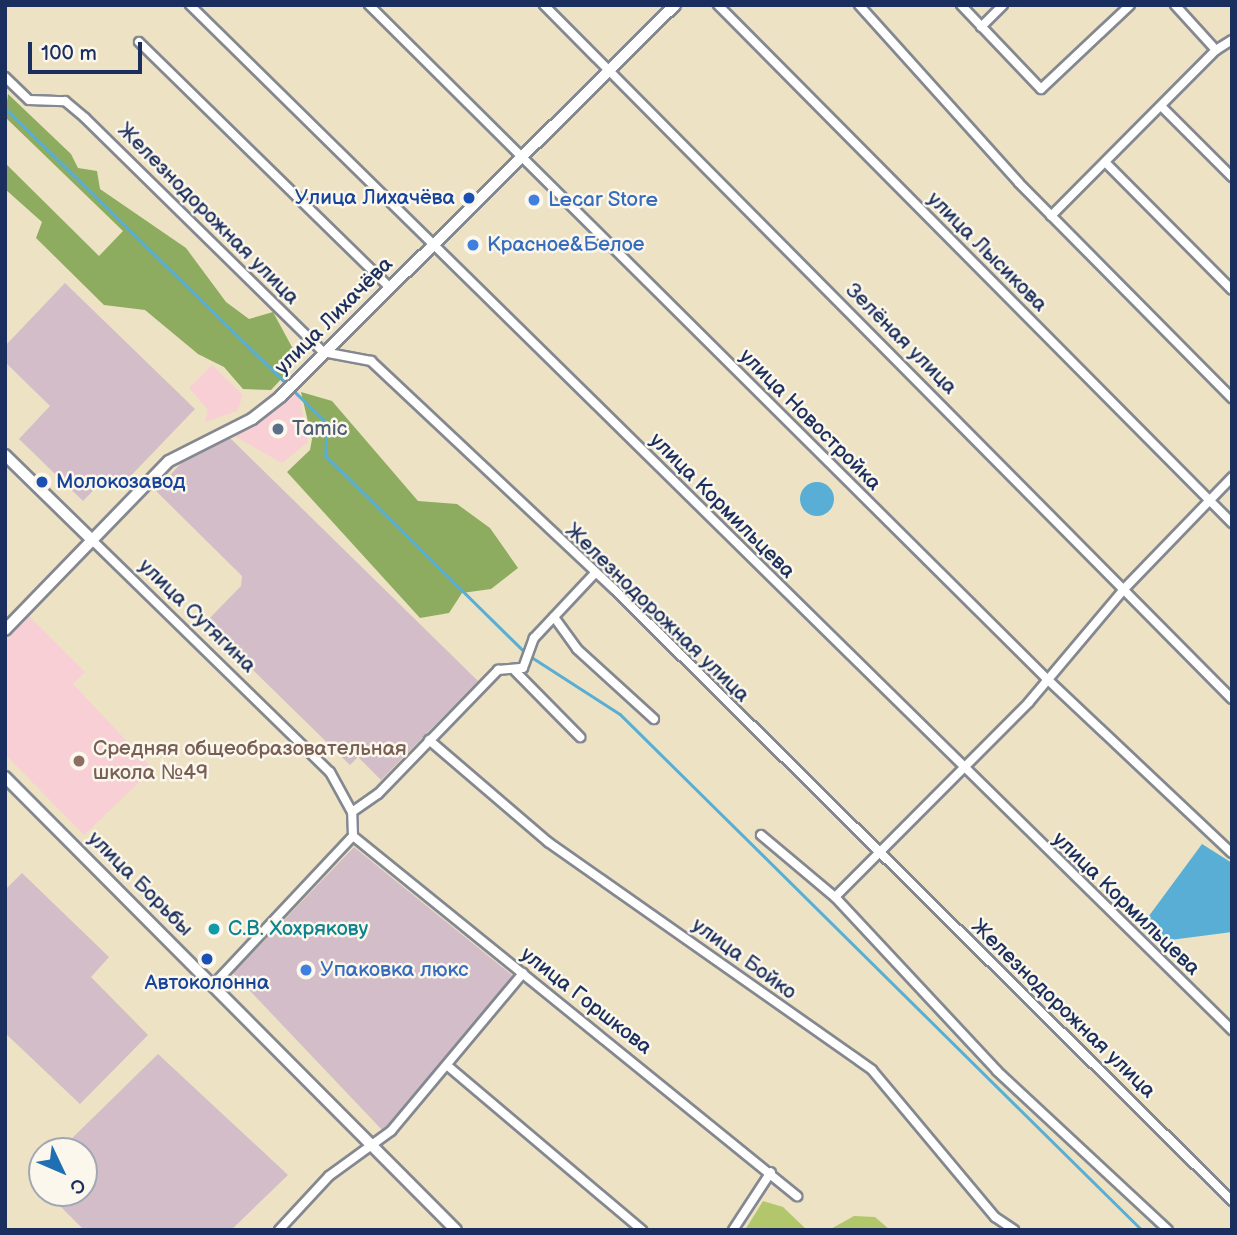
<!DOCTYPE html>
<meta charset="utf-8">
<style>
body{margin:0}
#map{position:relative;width:1237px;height:1235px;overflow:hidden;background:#ede2c3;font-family:"Balsamiq Sans",sans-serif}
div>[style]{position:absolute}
.built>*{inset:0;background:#f7cfd4}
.industrial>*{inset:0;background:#d2bdc8}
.green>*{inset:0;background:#b2c76b}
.forest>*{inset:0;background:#8dac5f}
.water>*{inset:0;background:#58aed4}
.round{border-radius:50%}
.stream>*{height:2.5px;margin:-1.25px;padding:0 1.25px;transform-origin:1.25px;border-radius:1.25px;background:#58aed4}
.roads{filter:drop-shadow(2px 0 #848890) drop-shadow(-2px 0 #848890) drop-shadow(0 2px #848890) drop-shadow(0 -2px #848890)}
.minor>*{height:8px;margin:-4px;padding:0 4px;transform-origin:4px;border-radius:4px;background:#fff}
.tertiary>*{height:10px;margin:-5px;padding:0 5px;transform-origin:5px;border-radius:5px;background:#fff}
.secondary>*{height:10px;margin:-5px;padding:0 5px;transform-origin:5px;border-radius:5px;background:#fff}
.dots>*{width:19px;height:19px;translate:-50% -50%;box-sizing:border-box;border:4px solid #fbf7ec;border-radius:50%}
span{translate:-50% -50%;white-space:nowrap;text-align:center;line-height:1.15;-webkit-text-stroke:5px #fbf7ec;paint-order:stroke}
.transit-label{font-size:21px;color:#164399}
.right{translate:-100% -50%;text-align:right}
.left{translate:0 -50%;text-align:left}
.shop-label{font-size:21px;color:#366cbe}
.street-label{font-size:21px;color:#1b2f5e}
.service-label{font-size:21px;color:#4e5e75}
.education-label{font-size:21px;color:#785e54}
.culture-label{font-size:21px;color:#0d838f}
.frame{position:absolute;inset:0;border:7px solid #1b2f5e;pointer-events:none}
.north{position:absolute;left:28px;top:1137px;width:70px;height:70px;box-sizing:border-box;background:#fbf7ec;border:2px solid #a1a7b3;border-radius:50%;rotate:134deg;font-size:19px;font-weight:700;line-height:28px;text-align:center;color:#1b2f5e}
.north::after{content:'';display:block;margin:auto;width:24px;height:32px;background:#1f6fb2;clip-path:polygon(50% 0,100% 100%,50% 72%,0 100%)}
.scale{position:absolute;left:28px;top:42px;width:114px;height:32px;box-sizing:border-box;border:4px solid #1b2f5e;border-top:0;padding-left:9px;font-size:21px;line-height:24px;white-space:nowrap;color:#1b2f5e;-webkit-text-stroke:5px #fbf7ec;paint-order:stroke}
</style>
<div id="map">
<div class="built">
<div style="clip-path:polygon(212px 365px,243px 395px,237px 411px,205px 422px,208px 410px,189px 388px)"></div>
<div style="clip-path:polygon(297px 384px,308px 442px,282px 463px,231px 434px)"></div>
<div style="clip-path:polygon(29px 616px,85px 672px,73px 684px,153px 769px,84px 835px,5px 754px,5px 642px)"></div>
</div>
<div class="industrial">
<div style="clip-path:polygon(65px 283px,195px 409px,121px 486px,109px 474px,83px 501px,19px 439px,50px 406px,5px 362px,5px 346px)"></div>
<div style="clip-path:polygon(226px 434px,478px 681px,381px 780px,358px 757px,350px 765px,205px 623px,241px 586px,242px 576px,156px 491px,191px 452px)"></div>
<div style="clip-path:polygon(354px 847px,512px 975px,505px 992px,384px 1132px,233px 973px)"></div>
<div style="clip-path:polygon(22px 873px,109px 957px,91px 977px,148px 1035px,80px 1104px,5px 1033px,5px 890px)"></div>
<div style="clip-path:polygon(158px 1054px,288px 1175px,231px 1230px,84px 1230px,47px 1193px,84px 1193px,84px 1151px,59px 1151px)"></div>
</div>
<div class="green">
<div style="clip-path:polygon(763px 1201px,783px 1207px,807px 1230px,745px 1230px)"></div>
<div style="clip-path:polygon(854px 1216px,875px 1217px,890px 1230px,829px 1230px)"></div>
</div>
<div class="forest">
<div style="clip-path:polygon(8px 94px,71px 154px,78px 168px,97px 171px,100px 189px,186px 248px,226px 302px,249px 319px,273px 312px,299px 360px,271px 390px,243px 389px,224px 367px,198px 354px,145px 310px,104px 305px,36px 238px,42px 222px,5px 189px,5px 163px,99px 256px,123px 231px,5px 117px)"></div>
<div style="clip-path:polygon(301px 392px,332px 401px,418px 501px,457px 504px,490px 528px,518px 568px,491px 589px,462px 593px,449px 613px,420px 618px,287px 472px,310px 450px,312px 439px)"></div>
</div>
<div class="water">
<div class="round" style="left:800px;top:482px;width:34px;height:34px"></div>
<div style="clip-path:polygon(1202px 844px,1232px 863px,1232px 932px,1155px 942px,1143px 924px)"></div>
</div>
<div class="stream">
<div style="left:5px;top:108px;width:395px;rotate:44.4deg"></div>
<div style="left:292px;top:389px;width:49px;rotate:44.2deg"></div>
<div style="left:327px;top:423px;width:33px;rotate:92deg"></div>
<div style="left:326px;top:456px;width:279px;rotate:44.6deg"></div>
<div style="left:530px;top:656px;width:107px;rotate:32.8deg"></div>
<div style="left:620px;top:714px;width:734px;rotate:44.67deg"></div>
</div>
<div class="roads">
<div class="minor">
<div style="left:190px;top:5px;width:1462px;rotate:44.53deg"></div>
<div style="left:369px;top:5px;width:955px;rotate:44.83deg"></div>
<div style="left:1046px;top:678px;width:255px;rotate:43.3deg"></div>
<div style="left:544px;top:5px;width:977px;rotate:45.25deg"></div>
<div style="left:718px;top:5px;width:730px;rotate:45.22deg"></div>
<div style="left:859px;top:5px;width:239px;rotate:48deg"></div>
<div style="left:1019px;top:183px;width:303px;rotate:45.3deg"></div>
<div style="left:961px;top:5px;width:116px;rotate:46.4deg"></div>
<div style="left:1041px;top:89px;width:122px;rotate:-43.3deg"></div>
<div style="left:1175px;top:5px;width:61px;rotate:47.7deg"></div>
<div style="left:1216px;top:50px;width:19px;rotate:-32deg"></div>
<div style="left:981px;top:27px;width:31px;rotate:-45deg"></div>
<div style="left:139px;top:42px;width:350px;rotate:44.4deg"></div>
<div style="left:5px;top:77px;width:33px;rotate:44deg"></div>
<div style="left:29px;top:100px;width:36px;rotate:2deg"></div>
<div style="left:65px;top:101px;width:26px;rotate:40deg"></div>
<div style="left:85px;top:118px;width:334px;rotate:44.5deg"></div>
<div style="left:323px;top:352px;width:49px;rotate:10.6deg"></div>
<div style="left:371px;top:361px;width:333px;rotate:43.2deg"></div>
<div style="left:614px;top:589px;width:870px;rotate:44.72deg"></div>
<div style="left:1163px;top:108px;width:98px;rotate:45deg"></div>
<div style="left:1107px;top:164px;width:177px;rotate:45.2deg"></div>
<div style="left:1051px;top:216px;width:234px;rotate:-45.2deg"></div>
<div style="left:91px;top:539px;width:334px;rotate:44.3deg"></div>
<div style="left:330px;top:772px;width:46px;rotate:61.2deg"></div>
<div style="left:554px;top:617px;width:39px;rotate:54deg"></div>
<div style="left:577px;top:649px;width:104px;rotate:42.3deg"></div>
<div style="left:515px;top:671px;width:93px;rotate:45.4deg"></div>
<div style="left:429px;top:740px;width:157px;rotate:40.6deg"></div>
<div style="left:548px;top:842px;width:396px;rotate:35.1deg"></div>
<div style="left:872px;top:1070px;width:192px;rotate:50.1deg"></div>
<div style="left:995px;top:1217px;width:23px;rotate:34deg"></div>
<div style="left:761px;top:835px;width:97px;rotate:40deg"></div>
<div style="left:835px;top:897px;width:238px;rotate:47deg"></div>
<div style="left:997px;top:1071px;width:233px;rotate:42.9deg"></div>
<div style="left:353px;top:836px;width:572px;rotate:39.04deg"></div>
<div style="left:835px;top:897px;width:275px;rotate:-45.1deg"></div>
<div style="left:1029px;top:702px;width:148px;rotate:-49.9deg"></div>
<div style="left:1124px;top:589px;width:156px;rotate:-46deg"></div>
<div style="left:214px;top:984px;width:203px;rotate:-46.8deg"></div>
<div style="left:353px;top:836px;width:24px;rotate:-92deg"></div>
<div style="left:352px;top:812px;width:32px;rotate:-35deg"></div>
<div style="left:378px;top:794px;width:173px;rotate:-45.9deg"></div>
<div style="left:498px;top:670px;width:25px;rotate:-5deg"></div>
<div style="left:523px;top:668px;width:32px;rotate:-70deg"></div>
<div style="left:534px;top:638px;width:88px;rotate:-46.8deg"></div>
<div style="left:449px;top:1067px;width:253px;rotate:40.2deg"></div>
<div style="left:279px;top:1230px;width:74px;rotate:-47.2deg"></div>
<div style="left:329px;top:1176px;width:77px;rotate:-36deg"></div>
<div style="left:391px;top:1131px;width:206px;rotate:-50.1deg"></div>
<div style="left:733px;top:1230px;width:69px;rotate:-56.8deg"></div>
</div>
<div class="tertiary">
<div style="left:5px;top:455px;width:120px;rotate:44.3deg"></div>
<div style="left:5px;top:777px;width:639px;rotate:45.13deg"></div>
</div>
<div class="secondary">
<div style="left:5px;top:630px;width:235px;rotate:-45.9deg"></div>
<div style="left:169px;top:461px;width:93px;rotate:-26.8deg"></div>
<div style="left:252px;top:419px;width:37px;rotate:-38deg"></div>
<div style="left:281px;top:396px;width:555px;rotate:-44.78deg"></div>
</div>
</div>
<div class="dots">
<div style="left:469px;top:198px;background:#1a4fb4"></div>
<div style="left:534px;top:200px;background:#3f7fe0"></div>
<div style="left:473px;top:245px;background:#3f7fe0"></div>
<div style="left:278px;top:429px;background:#5c6f8a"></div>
<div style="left:42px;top:482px;background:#1a4fb4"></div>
<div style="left:79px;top:761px;background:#8d6e63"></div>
<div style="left:214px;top:929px;background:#0f9aa8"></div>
<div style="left:207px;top:959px;background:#1a4fb4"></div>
<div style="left:306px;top:970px;background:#3f7fe0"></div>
</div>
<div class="transit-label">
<span class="right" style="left:455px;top:198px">Улица Лихачёва</span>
<span class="left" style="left:56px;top:482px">Молокозавод</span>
<span style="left:207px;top:983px">Автоколонна</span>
</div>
<div class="shop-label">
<span class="left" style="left:548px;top:200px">Lecar Store</span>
<span class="left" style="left:487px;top:245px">Красное&amp;Белое</span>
<span class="left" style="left:320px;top:970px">Упаковка люкс</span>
</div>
<div class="street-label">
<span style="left:208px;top:214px;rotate:45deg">Железнодорожная улица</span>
<span style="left:987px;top:252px;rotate:45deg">улица Лысикова</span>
<span style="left:334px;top:316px;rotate:-45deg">улица Лихачёва</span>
<span style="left:901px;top:339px;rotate:45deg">Зелёная улица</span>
<span style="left:810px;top:420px;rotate:45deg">улица Новостройка</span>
<span style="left:722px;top:506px;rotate:45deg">улица Кормильцева</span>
<span style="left:657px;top:613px;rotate:44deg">Железнодорожная улица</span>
<span style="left:197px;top:616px;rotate:44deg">улица Сутягина</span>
<span style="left:140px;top:884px;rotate:45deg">улица Борьбы</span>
<span style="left:1126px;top:904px;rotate:44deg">улица Кормильцева</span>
<span style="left:744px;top:959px;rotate:36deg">улица Бойко</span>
<span style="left:586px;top:1001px;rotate:38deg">улица Горшкова</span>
<span style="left:1063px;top:1009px;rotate:44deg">Железнодорожная улица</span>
</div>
<div class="service-label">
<span class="left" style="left:292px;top:429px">Tamic</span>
</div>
<div class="education-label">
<span class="left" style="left:93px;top:761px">Средняя общеобразовательная<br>школа №49</span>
</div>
<div class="culture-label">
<span class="left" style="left:228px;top:929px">С.В. Хохрякову</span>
</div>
<div class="frame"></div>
<div class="north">С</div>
<div class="scale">100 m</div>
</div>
